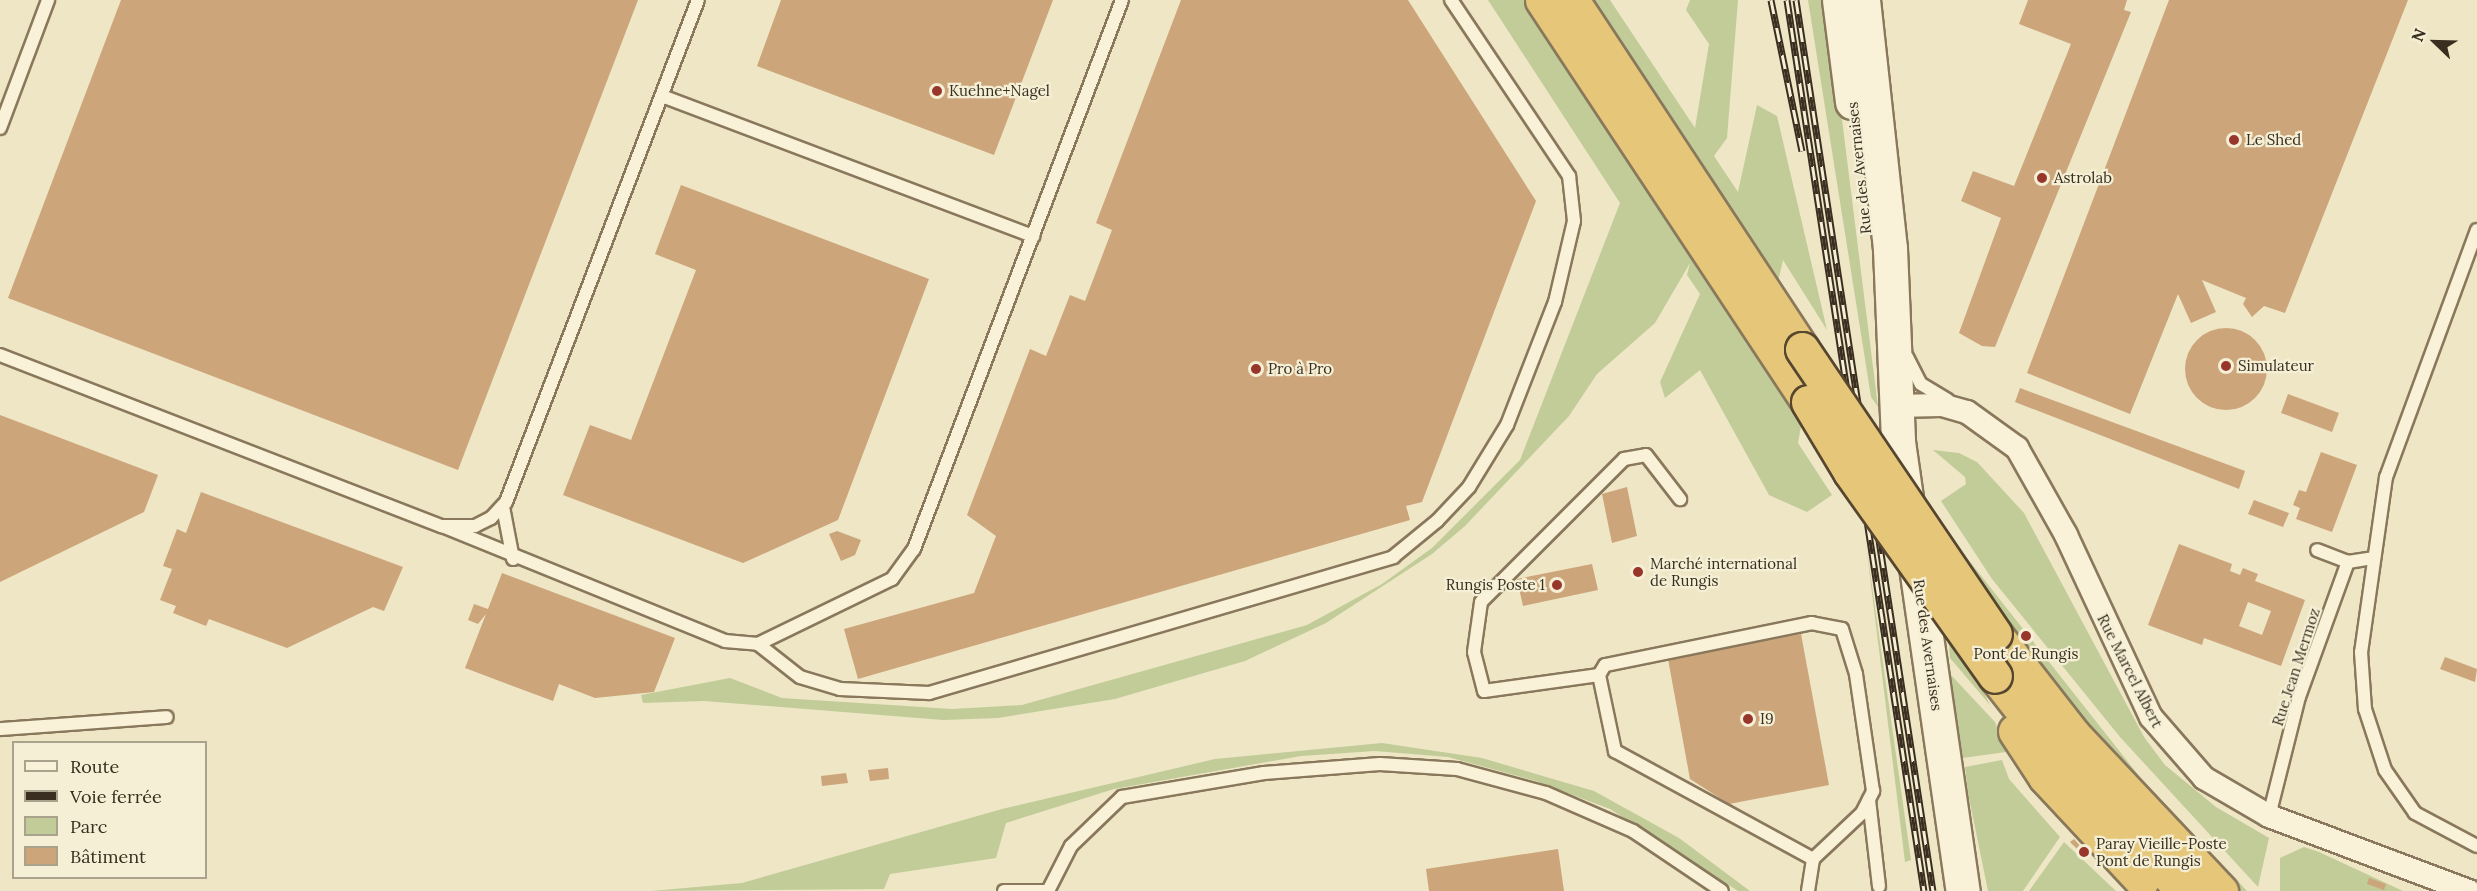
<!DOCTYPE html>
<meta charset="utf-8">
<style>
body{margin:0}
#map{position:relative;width:2477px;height:891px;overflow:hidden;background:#eee6c5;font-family:Lora,serif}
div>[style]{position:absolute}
.green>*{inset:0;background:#c1cc99}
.building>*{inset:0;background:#cca57b}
.round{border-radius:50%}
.roads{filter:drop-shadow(2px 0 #89785b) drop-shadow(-2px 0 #89785b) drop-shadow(0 2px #89785b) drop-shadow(0 -2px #89785b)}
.service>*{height:12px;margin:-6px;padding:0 6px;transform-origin:6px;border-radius:6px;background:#f9f2d9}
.minor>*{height:22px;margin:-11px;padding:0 11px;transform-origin:11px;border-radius:11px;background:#f9f2d9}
.secondary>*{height:33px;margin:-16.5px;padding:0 16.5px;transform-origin:16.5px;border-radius:16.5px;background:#f9f2d9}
.trunk>*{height:33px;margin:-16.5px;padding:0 16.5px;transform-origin:16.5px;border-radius:16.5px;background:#e6c77a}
.rail>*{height:7px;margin-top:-3.5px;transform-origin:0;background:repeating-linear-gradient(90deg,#f5efd5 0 14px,#392e1f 0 28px);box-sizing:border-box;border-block:2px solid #392e1f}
.bridges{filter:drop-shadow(2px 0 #57462f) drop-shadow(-2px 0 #57462f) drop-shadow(0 2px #57462f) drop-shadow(0 -2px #57462f)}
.trunk-bridge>*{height:33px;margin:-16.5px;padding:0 16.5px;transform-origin:16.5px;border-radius:16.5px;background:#e6c77a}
.dots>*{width:16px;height:16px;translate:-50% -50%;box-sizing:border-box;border:3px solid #f5efd5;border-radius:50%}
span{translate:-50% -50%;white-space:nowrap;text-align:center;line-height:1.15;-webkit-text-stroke:4.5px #f5efd5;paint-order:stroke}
.poi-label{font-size:15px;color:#392e1f}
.left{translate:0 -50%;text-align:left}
.right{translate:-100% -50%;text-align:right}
.street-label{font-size:15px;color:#392e1f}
.legend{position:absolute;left:12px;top:741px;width:195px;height:138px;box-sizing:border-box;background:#f5efd5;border:2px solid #aaa28c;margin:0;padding:8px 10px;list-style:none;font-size:18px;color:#392e1f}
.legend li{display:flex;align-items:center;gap:12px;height:30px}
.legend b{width:30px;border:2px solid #aaa28c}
.north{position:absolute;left:2405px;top:12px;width:60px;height:60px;-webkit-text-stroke:4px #f5efd5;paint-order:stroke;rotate:293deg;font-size:16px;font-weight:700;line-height:24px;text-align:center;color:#392e1f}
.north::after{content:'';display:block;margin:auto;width:21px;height:27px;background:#392e1f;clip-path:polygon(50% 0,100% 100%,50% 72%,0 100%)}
</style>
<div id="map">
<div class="green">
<div style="clip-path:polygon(1488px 0,1528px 0,1803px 415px,1798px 443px,1832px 495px,1807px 512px,1769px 495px,1700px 370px,1665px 398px,1660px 382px,1700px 294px,1687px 275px,1690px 263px,1655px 323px,1597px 374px,1569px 416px,1465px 526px,1432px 554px,1326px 623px,1245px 661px,1115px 699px,998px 718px,943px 720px,704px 701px,643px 703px,641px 695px,730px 678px,782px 698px,952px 709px,1022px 705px,1307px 625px,1382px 584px,1432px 548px,1520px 460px,1620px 203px)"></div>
<div style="clip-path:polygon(1587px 0,1610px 0,1695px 128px,1709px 44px,1686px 10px,1690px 0,1738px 0,1727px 138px,1714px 156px,1738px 192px,1757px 105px,1777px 116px,1827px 330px,1783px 260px,1777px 286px)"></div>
<div style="clip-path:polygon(1808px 0,1827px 0,1878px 407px,1871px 397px)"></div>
<div style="clip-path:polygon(1933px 450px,1959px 453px,1977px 462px,2024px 513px,2144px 737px,2165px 765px,2216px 807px,2269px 838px,2258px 887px,2120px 737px,1992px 579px,1941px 501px,1966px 484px,1965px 477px)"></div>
<div style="clip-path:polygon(1941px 525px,2143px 781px,2247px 891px,2237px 891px,2139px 790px,1938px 537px)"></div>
<div style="clip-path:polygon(1866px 544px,1911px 860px,1905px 862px)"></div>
<div style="clip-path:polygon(1948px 633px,1968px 661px,1990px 705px,1950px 658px)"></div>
<div style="clip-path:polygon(1950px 674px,1995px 722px,2006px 752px,1963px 758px)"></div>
<div style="clip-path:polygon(1382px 743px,1482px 758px,1594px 791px,1679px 838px,1750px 891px,1738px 891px,1610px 809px,1536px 781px,1448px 757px,1375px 751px,1301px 756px,1114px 789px,1006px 823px,996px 858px,890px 874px,884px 889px,651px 891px,742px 883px,1002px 809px,1215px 759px)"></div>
<div style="clip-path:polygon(2002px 760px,2009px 779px,2060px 837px,2023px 891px,1988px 891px,1968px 793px,1965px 767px)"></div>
<div style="clip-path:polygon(2064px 842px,2116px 891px,2029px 891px)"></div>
<div style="clip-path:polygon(2304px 847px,2319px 852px,2403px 891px,2280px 891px,2280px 858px)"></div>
</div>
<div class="building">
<div style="clip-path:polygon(121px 0,638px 0,458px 470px,8px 298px)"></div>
<div style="clip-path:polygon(781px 0,1053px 0,994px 155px,757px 66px)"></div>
<div style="clip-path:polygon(1181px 0,1408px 0,1536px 201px,1422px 502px,1406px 506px,1410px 520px,858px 679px,844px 629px,974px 593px,996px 536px,967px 515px,1030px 349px,1046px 356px,1070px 295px,1085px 301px,1112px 230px,1096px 223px)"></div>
<div style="clip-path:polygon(2028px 0,2127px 0,2124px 10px,2131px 12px,1995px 347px,1982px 346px,1959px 333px,2001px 218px,1961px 201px,1973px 171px,2014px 186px,2071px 44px,2019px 24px)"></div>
<div style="clip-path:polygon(2169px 0,2408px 0,2285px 313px,2264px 306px,2252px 317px,2243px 304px,2246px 298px,2202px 280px,2216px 312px,2191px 323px,2178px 294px,2130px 414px,2027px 373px)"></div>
<div style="clip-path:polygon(681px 185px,929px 279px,838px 520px,743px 563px,563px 495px,590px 425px,631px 440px,696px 270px,655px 254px)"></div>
<div class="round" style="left:2185px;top:328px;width:82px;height:82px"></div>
<div style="clip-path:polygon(2020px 388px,2245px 471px,2239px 489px,2015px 402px)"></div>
<div style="clip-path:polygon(2288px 394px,2339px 413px,2332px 432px,2281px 413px)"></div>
<div style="clip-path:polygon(0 415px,158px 475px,144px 512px,0 582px)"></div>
<div style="clip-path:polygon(2321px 452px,2357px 465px,2332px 532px,2296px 519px,2300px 508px,2293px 505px,2299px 490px,2306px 492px)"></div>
<div style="clip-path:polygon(1627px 487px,1637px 536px,1612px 543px,1602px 494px)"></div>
<div style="clip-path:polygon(201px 492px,403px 567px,384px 611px,373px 607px,287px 648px,209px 619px,206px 626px,173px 613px,176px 606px,160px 600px,172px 569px,163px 566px,177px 529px,186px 533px)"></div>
<div style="clip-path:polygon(2254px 500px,2289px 513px,2283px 527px,2248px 514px)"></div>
<div style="clip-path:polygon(837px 531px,861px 540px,855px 555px,841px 561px,829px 534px)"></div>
<div style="clip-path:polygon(evenodd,2179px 544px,2232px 564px,2230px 571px,2240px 575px,2243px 568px,2258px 574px,2255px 581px,2305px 600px,2281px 666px,2204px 638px,2202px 645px,2148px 625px,2179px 544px,2248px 602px,2271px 611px,2262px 635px,2239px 626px,2248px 602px)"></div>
<div style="clip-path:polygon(1592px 564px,1598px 590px,1523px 606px,1517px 579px)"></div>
<div style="clip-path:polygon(502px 573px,675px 638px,654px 692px,595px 698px,559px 684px,553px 701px,465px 668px,486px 614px,478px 624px,468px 620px,474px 604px,488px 609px)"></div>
<div style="clip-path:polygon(1801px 634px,1829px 785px,1729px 804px,1690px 779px,1668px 659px)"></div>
<div style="clip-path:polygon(2445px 657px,2477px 669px,2475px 682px,2440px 669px)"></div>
<div style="clip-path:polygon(888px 768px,889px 779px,870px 781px,868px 770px)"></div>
<div style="clip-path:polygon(846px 773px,848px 783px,822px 786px,821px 776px)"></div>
<div style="clip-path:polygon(2074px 839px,2082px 848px,2079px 851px,2070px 842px)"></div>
<div style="clip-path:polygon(1558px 849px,1564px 891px,1429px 891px,1426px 869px)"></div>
<div style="clip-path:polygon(2369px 878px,2386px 884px,2384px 890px,2367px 884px)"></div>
</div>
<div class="roads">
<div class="service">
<div style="left:662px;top:96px;width:397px;rotate:20.7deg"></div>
<div style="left:0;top:128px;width:137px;rotate:-69.4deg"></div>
<div style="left:2477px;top:230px;width:263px;rotate:110.2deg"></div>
<div style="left:2386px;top:477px;width:177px;rotate:98.1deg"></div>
<div style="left:2361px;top:652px;width:57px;rotate:86deg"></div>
<div style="left:2365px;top:709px;width:64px;rotate:71.8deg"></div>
<div style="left:2385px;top:770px;width:52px;rotate:55.1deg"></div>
<div style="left:2415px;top:813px;width:70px;rotate:28deg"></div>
<div style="left:0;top:355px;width:474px;rotate:21.2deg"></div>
<div style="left:442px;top:526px;width:33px"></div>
<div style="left:475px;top:526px;width:18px;rotate:-27deg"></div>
<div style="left:491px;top:518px;width:22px;rotate:-47deg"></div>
<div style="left:506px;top:502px;width:537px;rotate:-69.07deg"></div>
<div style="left:1907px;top:357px;width:30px;rotate:63deg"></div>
<div style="left:1921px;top:384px;width:31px;rotate:31deg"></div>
<div style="left:503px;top:507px;width:53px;rotate:79.1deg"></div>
<div style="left:442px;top:526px;width:305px;rotate:22.1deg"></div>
<div style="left:725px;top:641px;width:33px;rotate:5deg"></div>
<div style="left:758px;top:644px;width:149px;rotate:-25.9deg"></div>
<div style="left:892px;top:579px;width:37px;rotate:-54deg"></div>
<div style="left:914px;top:549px;width:587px;rotate:-69.25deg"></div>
<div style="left:2348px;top:562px;width:25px;rotate:-9deg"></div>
<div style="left:758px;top:644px;width:53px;rotate:38.2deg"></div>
<div style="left:800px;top:677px;width:42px;rotate:16.7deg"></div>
<div style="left:840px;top:689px;width:89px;rotate:2.6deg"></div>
<div style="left:929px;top:693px;width:484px;rotate:-16.3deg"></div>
<div style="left:1393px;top:557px;width:57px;rotate:-39.3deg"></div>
<div style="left:1437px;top:521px;width:47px;rotate:-46.7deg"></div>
<div style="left:1469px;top:487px;width:73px;rotate:-58.5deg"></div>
<div style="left:1507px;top:425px;width:132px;rotate:-68.7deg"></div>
<div style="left:1555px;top:302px;width:83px;rotate:-76.8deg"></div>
<div style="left:1574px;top:221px;width:45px;rotate:-96.3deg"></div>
<div style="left:1569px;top:176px;width:212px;rotate:-123.8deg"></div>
<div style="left:1599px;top:675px;width:116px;rotate:172.1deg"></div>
<div style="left:1484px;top:691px;width:40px;rotate:-104.4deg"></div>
<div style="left:1474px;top:652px;width:50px;rotate:-82deg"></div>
<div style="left:1481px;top:602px;width:202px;rotate:-45deg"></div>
<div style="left:1624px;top:459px;width:22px;rotate:-10deg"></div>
<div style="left:1646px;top:455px;width:56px;rotate:52.3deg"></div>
<div style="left:0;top:729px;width:167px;rotate:-4.1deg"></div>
<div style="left:1869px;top:800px;width:87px;rotate:83.4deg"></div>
<div style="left:2269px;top:816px;width:123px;rotate:-75.9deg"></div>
<div style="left:2299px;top:697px;width:144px;rotate:-70.1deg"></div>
<div style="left:2348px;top:562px;width:33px;rotate:-159deg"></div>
<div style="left:1004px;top:891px;width:42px"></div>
<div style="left:1048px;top:891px;width:51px;rotate:-62.9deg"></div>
<div style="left:1071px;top:846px;width:71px;rotate:-43.9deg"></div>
<div style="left:1122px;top:797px;width:144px;rotate:-9.6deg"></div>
<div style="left:1264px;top:773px;width:116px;rotate:-4.4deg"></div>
<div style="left:1380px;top:764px;width:77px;rotate:3.7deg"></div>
<div style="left:1457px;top:769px;width:92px;rotate:15.1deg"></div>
<div style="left:1546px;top:793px;width:95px;rotate:23.6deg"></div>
<div style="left:1633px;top:831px;width:107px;rotate:34deg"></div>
<div style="left:1808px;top:891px;width:32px;rotate:-81deg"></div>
<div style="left:1813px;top:859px;width:67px;rotate:-43.2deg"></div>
<div style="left:1862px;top:813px;width:25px;rotate:-63deg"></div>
<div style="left:1873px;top:791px;width:118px;rotate:-98.3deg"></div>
<div style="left:1856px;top:674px;width:47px;rotate:-107.3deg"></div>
<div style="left:1842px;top:629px;width:31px;rotate:-169deg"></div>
<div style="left:1812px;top:623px;width:211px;rotate:168.5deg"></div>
<div style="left:1605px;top:665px;width:12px;rotate:121deg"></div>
<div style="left:1599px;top:675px;width:78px;rotate:78.1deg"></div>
<div style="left:1615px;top:751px;width:226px;rotate:28.6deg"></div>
</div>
<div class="minor">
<div style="left:1895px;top:406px;width:47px;rotate:-1.2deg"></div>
<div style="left:1942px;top:405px;width:26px;rotate:16deg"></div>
<div style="left:1967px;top:412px;width:62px;rotate:35.8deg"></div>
<div style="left:2017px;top:448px;width:100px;rotate:60.6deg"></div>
<div style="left:2066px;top:535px;width:201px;rotate:65deg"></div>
<div style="left:2151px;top:717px;width:81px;rotate:49deg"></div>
<div style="left:2204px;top:778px;width:75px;rotate:30.3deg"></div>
<div style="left:2269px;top:816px;width:214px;rotate:20.6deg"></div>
</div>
<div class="secondary">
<div style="left:1839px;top:0;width:103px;rotate:82.7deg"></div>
<div style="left:1863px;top:0;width:250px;rotate:83.8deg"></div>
<div style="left:1890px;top:249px;width:193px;rotate:87.6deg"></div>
<div style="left:1898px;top:442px;width:454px;rotate:81.8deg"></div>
</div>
<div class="trunk">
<div style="left:1542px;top:0;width:482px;rotate:56.5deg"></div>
<div style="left:1572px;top:0;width:418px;rotate:56.6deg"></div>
<div style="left:1995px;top:634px;width:127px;rotate:52deg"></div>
<div style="left:2073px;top:734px;width:216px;rotate:46.7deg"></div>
<div style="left:1995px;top:676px;width:100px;rotate:51.9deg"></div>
<div style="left:2057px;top:755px;width:185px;rotate:47.2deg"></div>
<div style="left:2015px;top:731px;width:55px;rotate:56.9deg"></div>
<div style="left:2045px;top:777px;width:142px;rotate:47deg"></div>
</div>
</div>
<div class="rail">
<div style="left:1771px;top:0;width:154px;rotate:78.4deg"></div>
<div style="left:1787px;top:0;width:901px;rotate:81.26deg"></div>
<div style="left:1796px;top:0;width:901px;rotate:81.26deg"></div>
</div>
<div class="bridges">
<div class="trunk-bridge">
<div style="left:1802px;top:349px;width:344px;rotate:55.9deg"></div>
<div style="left:1808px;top:402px;width:82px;rotate:59deg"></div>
<div style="left:1850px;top:472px;width:250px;rotate:54.6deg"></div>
</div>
</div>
<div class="dots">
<div style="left:937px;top:91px;background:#98362b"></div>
<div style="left:2234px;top:140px;background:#98362b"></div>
<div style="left:2042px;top:178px;background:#98362b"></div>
<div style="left:2226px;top:366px;background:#98362b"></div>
<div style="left:1256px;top:369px;background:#98362b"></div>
<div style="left:1638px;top:572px;background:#98362b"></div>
<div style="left:1557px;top:585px;background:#98362b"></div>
<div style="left:2026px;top:636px;background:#98362b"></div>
<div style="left:1748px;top:719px;background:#98362b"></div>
<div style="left:2084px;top:852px;background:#98362b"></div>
</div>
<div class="poi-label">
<span class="left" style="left:949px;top:91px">Kuehne+Nagel</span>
<span class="left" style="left:2246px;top:140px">Le Shed</span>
<span class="left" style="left:2054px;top:178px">Astrolab</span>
<span class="left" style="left:2238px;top:366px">Simulateur</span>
<span class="left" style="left:1268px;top:369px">Pro à Pro</span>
<span class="left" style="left:1650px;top:572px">Marché international<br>de Rungis</span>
<span class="right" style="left:1545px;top:585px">Rungis Poste 1</span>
<span style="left:2026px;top:654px">Pont de Rungis</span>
<span class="left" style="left:1760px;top:719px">I9</span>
<span class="left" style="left:2096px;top:852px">Paray Vieille-Poste<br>Pont de Rungis</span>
</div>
<div class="street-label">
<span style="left:1859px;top:168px;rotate:-96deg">Rue des Avernaises</span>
<span style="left:1928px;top:645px;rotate:82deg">Rue des Avernaises</span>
<span style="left:2296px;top:667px;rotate:-72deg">Rue Jean Mermoz</span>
<span style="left:2130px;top:671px;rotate:63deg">Rue Marcel Albert</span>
</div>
<ul class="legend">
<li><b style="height:8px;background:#f9f2d9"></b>Route</li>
<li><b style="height:8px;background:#392e1f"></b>Voie ferrée</li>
<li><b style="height:16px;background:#c1cc99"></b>Parc</li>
<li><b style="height:16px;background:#cca57b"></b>Bâtiment</li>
</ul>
<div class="north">N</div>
</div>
